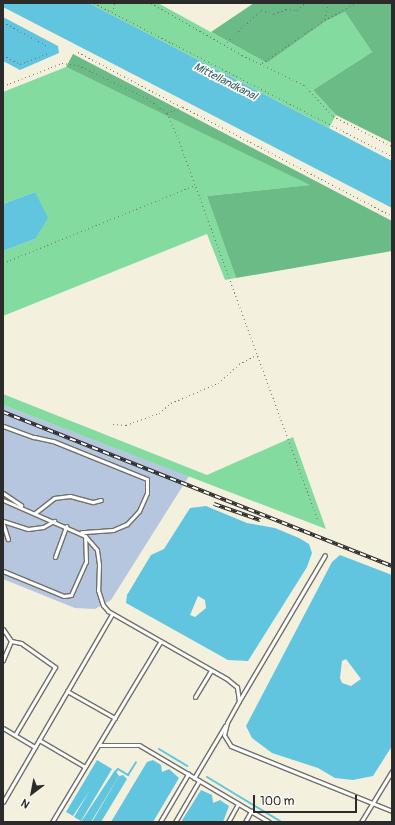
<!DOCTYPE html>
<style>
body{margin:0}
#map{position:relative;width:395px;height:825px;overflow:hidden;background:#f4f0de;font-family:Pangolin,sans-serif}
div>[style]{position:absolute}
.industrial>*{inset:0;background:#b5c6de}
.green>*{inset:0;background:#84db9f}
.forest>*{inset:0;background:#6bbb86}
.water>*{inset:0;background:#62c5df}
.stream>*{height:2px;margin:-1px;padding:0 1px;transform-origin:1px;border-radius:1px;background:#62c5df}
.path>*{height:1px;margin-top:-0.5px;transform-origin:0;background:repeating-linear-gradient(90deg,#71706a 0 1px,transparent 0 4px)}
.roads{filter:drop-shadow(1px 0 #71706a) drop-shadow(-1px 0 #71706a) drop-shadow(0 1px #71706a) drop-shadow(0 -1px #71706a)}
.service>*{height:3px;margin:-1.5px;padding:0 1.5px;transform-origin:1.5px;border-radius:1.5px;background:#fff}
.rail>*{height:3.5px;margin-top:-1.75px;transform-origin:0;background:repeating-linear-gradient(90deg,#fdfcf7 0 6px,#2b2b2b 0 12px);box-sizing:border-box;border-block:1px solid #2b2b2b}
span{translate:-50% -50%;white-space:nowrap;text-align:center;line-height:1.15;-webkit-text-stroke:3.5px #fdfcf7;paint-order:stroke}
.water-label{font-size:11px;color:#3e616a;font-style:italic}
.frame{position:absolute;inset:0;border:4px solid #2b2b2b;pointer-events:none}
.north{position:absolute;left:12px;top:773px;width:40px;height:40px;-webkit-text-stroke:3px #fdfcf7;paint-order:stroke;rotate:212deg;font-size:11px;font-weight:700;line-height:16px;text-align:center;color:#2b2b2b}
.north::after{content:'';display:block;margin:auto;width:14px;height:18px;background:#2b2b2b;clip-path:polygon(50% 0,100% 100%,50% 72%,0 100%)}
.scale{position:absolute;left:253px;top:795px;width:104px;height:18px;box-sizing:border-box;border:2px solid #2b2b2b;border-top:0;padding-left:5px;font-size:12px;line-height:14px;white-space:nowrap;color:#2b2b2b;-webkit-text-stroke:3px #fdfcf7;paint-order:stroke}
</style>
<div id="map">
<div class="industrial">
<div style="clip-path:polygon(3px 405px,189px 476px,111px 600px,95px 609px,75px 608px,3px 579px)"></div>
</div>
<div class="green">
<div style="clip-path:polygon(89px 3px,158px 3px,267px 63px,326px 21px,345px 12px,372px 52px,313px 90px,336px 115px,329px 128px)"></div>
<div style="clip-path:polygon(66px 67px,311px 185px,207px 196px,236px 278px,225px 280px,207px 234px,3px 316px,3px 251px,35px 239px,35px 192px,3px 204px,3px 92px)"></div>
<div style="clip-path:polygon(3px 394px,207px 475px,293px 437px,326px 529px,3px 405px)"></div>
</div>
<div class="forest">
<div style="clip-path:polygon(254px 3px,392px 3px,392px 143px,336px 115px,313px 90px,372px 52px,345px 12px,326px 21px,267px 63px,211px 32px)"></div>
<div style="clip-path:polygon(73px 54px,392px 221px,392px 251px,236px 278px,207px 196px,310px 185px,66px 67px)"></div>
</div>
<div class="water">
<div style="clip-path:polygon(3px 3px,89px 3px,392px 161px,392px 208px,3px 7px)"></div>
<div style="clip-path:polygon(3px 17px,58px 46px,59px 53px,20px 70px,3px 61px)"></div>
<div style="clip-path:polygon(35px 192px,48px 218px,35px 239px,3px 251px,3px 204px)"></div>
<div style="clip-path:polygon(evenodd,206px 506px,247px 523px,275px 528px,299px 538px,309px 544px,312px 553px,307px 567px,248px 661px,228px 660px,126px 603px,127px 595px,151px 555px,164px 549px,190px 508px,206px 506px,198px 596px,205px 600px,206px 608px,195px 617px,190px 615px,198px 596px)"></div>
<div style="clip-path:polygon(evenodd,340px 555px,392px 575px,392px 746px,373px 776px,353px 780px,335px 778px,318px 768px,272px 753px,252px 738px,246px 726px,332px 562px,340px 555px,346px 659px,361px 679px,351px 686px,342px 683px,340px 678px,342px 661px,346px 659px)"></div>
<div style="clip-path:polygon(97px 760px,112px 769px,81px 821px,74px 817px,90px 790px,73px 816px,66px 812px)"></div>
<div style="clip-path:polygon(153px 760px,161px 765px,162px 772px,169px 769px,179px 778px,153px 822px,111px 822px,147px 762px)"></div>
<div style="clip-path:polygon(115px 770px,119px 776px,91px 822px,81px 822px)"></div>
<div style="clip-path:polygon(123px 775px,127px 779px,101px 822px,92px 822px,119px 776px)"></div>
<div style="clip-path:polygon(201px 790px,212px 795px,213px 803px,220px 800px,229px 806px,223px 822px,181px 822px)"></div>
</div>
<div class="stream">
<div style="left:159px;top:749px;width:33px;rotate:31deg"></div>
<div style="left:116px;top:771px;width:3px;rotate:-45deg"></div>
<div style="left:118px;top:769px;width:12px;rotate:31deg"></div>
<div style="left:128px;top:775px;width:15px;rotate:-58deg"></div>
<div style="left:207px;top:777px;width:85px;rotate:31.1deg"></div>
</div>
<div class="path">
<div style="left:94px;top:3px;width:335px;rotate:27.2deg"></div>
<div style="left:151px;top:3px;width:105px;rotate:29.7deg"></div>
<div style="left:242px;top:55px;width:69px;rotate:25.8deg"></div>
<div style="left:304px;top:85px;width:42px;rotate:46.9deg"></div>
<div style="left:333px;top:116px;width:66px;rotate:27deg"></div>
<div style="left:112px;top:12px;width:9px;rotate:-72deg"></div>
<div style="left:325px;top:19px;width:16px;rotate:-79deg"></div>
<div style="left:3px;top:22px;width:52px;rotate:28.5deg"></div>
<div style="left:224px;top:45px;width:51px;rotate:-43.4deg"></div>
<div style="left:261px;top:10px;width:14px;rotate:17deg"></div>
<div style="left:274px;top:14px;width:13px;rotate:-23deg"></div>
<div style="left:286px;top:9px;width:11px;rotate:5deg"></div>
<div style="left:297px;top:10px;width:11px;rotate:-41deg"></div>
<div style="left:78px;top:52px;width:118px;rotate:27.9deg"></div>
<div style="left:3px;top:55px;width:19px;rotate:28deg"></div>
<div style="left:20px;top:64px;width:30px;rotate:-21deg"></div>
<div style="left:262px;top:63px;width:76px;rotate:-34.3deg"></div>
<div style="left:325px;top:20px;width:35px;rotate:-29deg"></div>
<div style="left:3px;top:86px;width:63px;rotate:-21.3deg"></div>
<div style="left:62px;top:63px;width:16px;rotate:7deg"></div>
<div style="left:78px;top:65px;width:76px;rotate:25.6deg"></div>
<div style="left:147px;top:98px;width:25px;rotate:37deg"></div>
<div style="left:167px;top:113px;width:27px;rotate:66deg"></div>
<div style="left:178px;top:138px;width:408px;rotate:69.9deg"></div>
<div style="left:167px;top:113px;width:17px;rotate:-21deg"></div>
<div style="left:183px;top:107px;width:236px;rotate:27.5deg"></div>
<div style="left:3px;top:263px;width:207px;rotate:-22.1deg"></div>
<div style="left:113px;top:424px;width:13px;rotate:4deg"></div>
<div style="left:126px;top:425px;width:35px;rotate:-20deg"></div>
<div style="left:159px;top:413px;width:16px;rotate:-40deg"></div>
<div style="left:171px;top:403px;width:51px;rotate:-23.1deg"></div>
<div style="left:218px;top:383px;width:28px;rotate:-42deg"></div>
<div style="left:239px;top:364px;width:19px;rotate:-28deg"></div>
</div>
<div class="roads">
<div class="service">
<div style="left:3px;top:426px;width:33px;rotate:20deg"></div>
<div style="left:34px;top:437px;width:19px;rotate:12deg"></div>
<div style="left:53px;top:441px;width:101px;rotate:22deg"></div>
<div style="left:147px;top:479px;width:14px;rotate:90deg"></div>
<div style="left:147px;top:493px;width:20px;rotate:114deg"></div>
<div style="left:139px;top:511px;width:18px;rotate:133deg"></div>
<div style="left:127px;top:524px;width:15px;rotate:157deg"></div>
<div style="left:113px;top:530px;width:32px;rotate:176deg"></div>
<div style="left:3px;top:493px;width:22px;rotate:34deg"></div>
<div style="left:3px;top:500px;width:90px;rotate:23.7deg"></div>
<div style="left:85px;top:536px;width:18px;rotate:49deg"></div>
<div style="left:97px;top:550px;width:15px;rotate:82deg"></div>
<div style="left:99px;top:565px;width:25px;rotate:92deg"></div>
<div style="left:98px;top:590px;width:16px;rotate:72deg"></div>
<div style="left:103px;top:605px;width:8px;rotate:50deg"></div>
<div style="left:108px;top:611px;width:137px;rotate:29.7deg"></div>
<div style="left:227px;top:679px;width:13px;rotate:39deg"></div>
<div style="left:237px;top:687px;width:14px;rotate:82deg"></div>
<div style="left:239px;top:701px;width:25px;rotate:119deg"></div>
<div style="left:227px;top:723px;width:12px;rotate:104deg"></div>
<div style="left:224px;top:735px;width:13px;rotate:58deg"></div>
<div style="left:231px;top:746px;width:174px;rotate:22deg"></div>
<div style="left:35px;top:513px;width:24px;rotate:-38deg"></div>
<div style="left:54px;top:498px;width:16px;rotate:-7deg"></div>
<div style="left:70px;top:496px;width:24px;rotate:15deg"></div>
<div style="left:93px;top:502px;width:8px;rotate:-14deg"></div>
<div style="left:3px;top:521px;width:26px;rotate:18deg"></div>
<div style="left:28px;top:529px;width:15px;rotate:-8deg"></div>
<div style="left:43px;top:527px;width:13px;rotate:-29deg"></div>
<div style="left:3px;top:524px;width:16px;rotate:72deg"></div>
<div style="left:55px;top:557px;width:33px;rotate:-70deg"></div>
<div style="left:3px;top:571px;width:66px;rotate:22.3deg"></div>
<div style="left:64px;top:596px;width:7px;rotate:-8deg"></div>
<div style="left:71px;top:595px;width:36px;rotate:-66deg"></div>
<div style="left:86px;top:562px;width:26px;rotate:-92deg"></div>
<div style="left:3px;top:629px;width:14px;rotate:56deg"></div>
<div style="left:11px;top:641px;width:21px;rotate:113deg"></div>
<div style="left:11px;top:641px;width:10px;rotate:11deg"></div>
<div style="left:21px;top:643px;width:42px;rotate:35.2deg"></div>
<div style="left:55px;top:667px;width:79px;rotate:120.5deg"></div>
<div style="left:67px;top:691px;width:55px;rotate:29.4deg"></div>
<div style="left:195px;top:697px;width:31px;rotate:-59deg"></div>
<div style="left:239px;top:701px;width:169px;rotate:-59.5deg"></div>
<div style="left:3px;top:728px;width:37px;rotate:31deg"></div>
<div style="left:39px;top:740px;width:53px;rotate:30.4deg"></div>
<div style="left:99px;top:745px;width:40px"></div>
<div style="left:139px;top:745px;width:151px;rotate:30.6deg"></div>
<div style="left:194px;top:778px;width:61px;rotate:-59.2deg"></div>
<div style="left:3px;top:802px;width:217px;rotate:-59.9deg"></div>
<div style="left:52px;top:822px;width:210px;rotate:-59deg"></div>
<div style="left:160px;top:822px;width:56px;rotate:-59.7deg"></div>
<div style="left:175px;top:822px;width:48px;rotate:-59.7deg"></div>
<div style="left:228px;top:822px;width:21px;rotate:-61deg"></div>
<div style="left:245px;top:822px;width:13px;rotate:-61deg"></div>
<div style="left:361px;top:822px;width:60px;rotate:-58.7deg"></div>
</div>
</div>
<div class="rail">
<div style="left:3px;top:412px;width:418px;rotate:21.6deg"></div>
<div style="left:214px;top:504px;width:49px;rotate:19.2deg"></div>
</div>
<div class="water-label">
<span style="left:225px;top:82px;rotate:27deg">Mittellandkanal</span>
</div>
<div class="frame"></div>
<div class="north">N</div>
<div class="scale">100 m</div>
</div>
